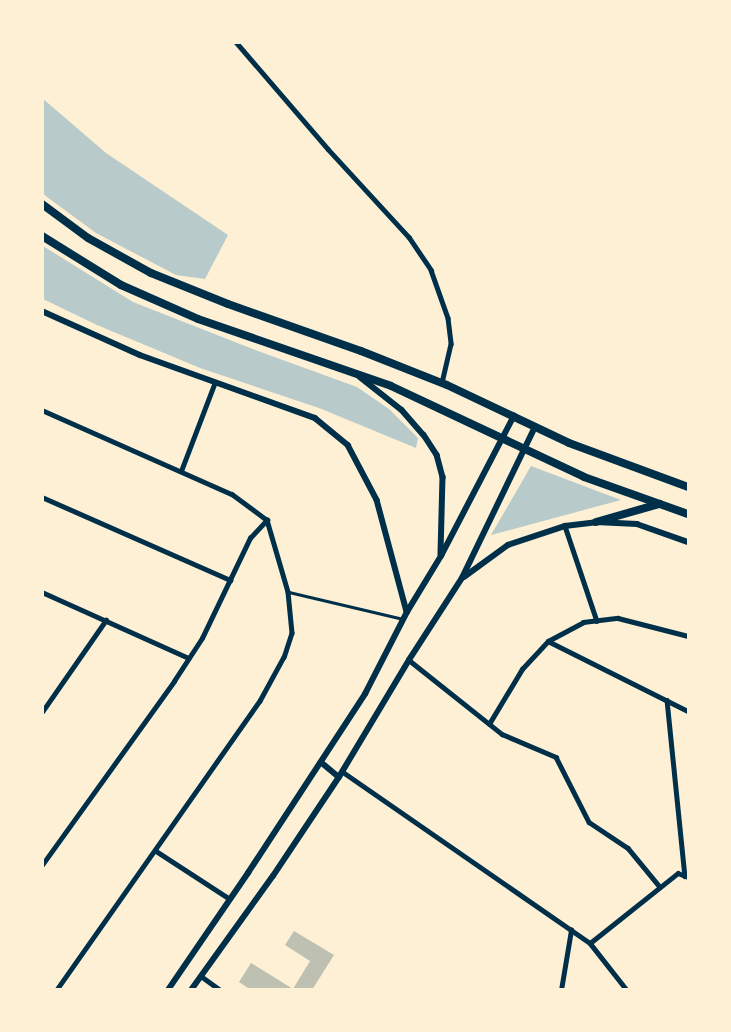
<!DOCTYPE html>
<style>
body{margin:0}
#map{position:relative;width:731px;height:1032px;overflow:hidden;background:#fdf0d5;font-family:"Open Sans",sans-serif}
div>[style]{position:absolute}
.green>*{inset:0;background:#b9caca}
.building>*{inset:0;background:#bec0b2}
.service>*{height:2.5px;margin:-1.25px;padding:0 1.25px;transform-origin:1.25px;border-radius:1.25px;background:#003049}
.minor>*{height:4.5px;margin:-2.25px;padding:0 2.25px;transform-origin:2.25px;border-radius:2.25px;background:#003049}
.tertiary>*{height:5.5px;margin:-2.75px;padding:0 2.75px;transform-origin:2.75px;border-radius:2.75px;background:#003049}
.trunk>*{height:8px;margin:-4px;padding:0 4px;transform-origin:4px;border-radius:4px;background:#003049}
span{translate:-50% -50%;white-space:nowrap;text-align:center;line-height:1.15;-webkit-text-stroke:4px #fdf0d5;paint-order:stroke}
.frame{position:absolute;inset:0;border:44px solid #fdf0d5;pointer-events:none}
</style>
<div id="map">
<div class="green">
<div style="clip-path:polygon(42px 98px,106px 153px,228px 235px,205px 279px,176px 275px,96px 233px,43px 194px)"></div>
<div style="clip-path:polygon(43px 246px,133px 302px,258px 351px,357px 387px,389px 409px,418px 438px,416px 448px,319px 408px,200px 368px,97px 325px,43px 299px)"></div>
<div style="clip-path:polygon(531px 466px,621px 500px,491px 535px)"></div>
</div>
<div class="building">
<div style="clip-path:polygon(294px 931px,334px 955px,312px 990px,251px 990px,239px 982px,251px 963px,293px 989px,310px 961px,285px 945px)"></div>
</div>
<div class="service">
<div style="left:289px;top:592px;width:117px;rotate:13.3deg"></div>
</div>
<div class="minor">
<div style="left:236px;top:42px;width:141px;rotate:49.3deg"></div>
<div style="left:328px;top:149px;width:120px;rotate:47.4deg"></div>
<div style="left:409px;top:237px;width:40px;rotate:56deg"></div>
<div style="left:431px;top:270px;width:51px;rotate:70.5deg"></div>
<div style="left:448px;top:318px;width:26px;rotate:83deg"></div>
<div style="left:451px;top:344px;width:40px;rotate:103deg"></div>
<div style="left:42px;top:410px;width:208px;rotate:23.9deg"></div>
<div style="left:232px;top:494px;width:44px;rotate:36.6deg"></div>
<div style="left:267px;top:520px;width:75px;rotate:73.7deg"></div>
<div style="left:288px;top:592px;width:41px;rotate:84.4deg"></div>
<div style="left:292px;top:633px;width:25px;rotate:108deg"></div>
<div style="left:284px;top:657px;width:50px;rotate:118.6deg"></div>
<div style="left:260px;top:701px;width:353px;rotate:125.1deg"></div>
<div style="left:181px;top:471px;width:95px;rotate:-69.1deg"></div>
<div style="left:42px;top:497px;width:206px;rotate:23.8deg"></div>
<div style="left:565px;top:526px;width:100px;rotate:71.4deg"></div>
<div style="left:42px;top:592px;width:161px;rotate:24.2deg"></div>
<div style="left:548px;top:641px;width:157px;rotate:26.6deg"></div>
<div style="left:409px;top:660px;width:119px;rotate:38.5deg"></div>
<div style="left:502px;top:734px;width:59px;rotate:23.1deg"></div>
<div style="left:556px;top:757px;width:73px;rotate:63.1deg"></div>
<div style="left:589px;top:822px;width:47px;rotate:33.7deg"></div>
<div style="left:628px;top:848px;width:50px;rotate:50.6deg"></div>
<div style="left:667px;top:700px;width:177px;rotate:84.2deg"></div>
<div style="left:42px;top:712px;width:112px;rotate:-55.2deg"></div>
<div style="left:489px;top:724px;width:64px;rotate:-59deg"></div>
<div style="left:522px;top:669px;width:38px;rotate:-47deg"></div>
<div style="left:548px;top:641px;width:40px;rotate:-28deg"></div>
<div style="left:583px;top:622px;width:35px;rotate:-7deg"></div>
<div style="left:618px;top:618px;width:72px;rotate:14.4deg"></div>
<div style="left:343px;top:772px;width:300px;rotate:34.7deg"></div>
<div style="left:590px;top:943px;width:60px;rotate:51.8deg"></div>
<div style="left:156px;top:851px;width:88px;rotate:33deg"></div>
<div style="left:42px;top:865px;width:226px;rotate:-54.3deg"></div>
<div style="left:174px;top:681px;width:51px;rotate:-56.9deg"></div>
<div style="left:202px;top:638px;width:111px;rotate:-64.4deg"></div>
<div style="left:250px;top:538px;width:25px;rotate:-47deg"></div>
<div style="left:590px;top:943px;width:112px;rotate:-38.5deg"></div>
<div style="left:678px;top:873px;width:11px;rotate:22deg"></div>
<div style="left:201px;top:976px;width:24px;rotate:36deg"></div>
<div style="left:561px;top:990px;width:61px;rotate:-80.5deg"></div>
</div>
<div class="tertiary">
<div style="left:42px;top:311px;width:107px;rotate:24.2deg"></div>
<div style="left:140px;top:355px;width:186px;rotate:19.8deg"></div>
<div style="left:315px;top:418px;width:43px;rotate:39.3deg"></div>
<div style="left:348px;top:445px;width:62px;rotate:62.2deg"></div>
<div style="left:377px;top:500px;width:116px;rotate:75deg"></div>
<div style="left:360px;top:377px;width:53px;rotate:38.2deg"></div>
<div style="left:402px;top:410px;width:33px;rotate:49deg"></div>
<div style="left:424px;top:435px;width:24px;rotate:57deg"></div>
<div style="left:437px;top:455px;width:23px;rotate:75deg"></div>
<div style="left:443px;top:477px;width:77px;rotate:91.5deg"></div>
<div style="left:464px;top:577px;width:54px;rotate:-36deg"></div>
<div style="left:508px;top:545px;width:60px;rotate:-18.4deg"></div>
<div style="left:565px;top:526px;width:31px;rotate:-7deg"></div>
<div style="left:596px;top:522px;width:41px;rotate:2.8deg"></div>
<div style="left:637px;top:524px;width:54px;rotate:19.4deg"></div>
<div style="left:321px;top:762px;width:23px;rotate:40deg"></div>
<div style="left:168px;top:990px;width:142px;rotate:-55.6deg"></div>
<div style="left:248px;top:873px;width:214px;rotate:-56.8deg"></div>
<div style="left:365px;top:694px;width:92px;rotate:-62.9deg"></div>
<div style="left:407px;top:612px;width:66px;rotate:-58.7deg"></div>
<div style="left:441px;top:556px;width:158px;rotate:-62.5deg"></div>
<div style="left:191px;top:990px;width:140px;rotate:-54.3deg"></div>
<div style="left:273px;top:876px;width:119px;rotate:-56.3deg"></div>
<div style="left:339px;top:777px;width:136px;rotate:-59.1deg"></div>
<div style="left:409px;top:660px;width:98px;rotate:-57.1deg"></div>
<div style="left:462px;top:578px;width:168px;rotate:-64.2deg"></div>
</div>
<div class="trunk">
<div style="left:42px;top:204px;width:57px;rotate:36.5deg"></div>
<div style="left:88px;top:238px;width:72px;rotate:29.1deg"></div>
<div style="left:151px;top:273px;width:83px;rotate:21.9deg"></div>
<div style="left:228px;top:304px;width:141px;rotate:19.5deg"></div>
<div style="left:361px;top:351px;width:92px;rotate:21.6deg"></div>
<div style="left:447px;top:385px;width:135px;rotate:25.4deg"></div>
<div style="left:569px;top:443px;width:127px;rotate:20.3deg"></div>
<div style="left:42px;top:236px;width:93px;rotate:31.8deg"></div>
<div style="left:121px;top:285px;width:84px;rotate:23.8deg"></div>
<div style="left:198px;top:319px;width:204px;rotate:19.1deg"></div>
<div style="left:391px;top:386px;width:213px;rotate:25.2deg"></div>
<div style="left:584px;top:477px;width:110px;rotate:19.6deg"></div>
<div style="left:596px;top:522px;width:66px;rotate:-15.9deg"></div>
</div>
<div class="frame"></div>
</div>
